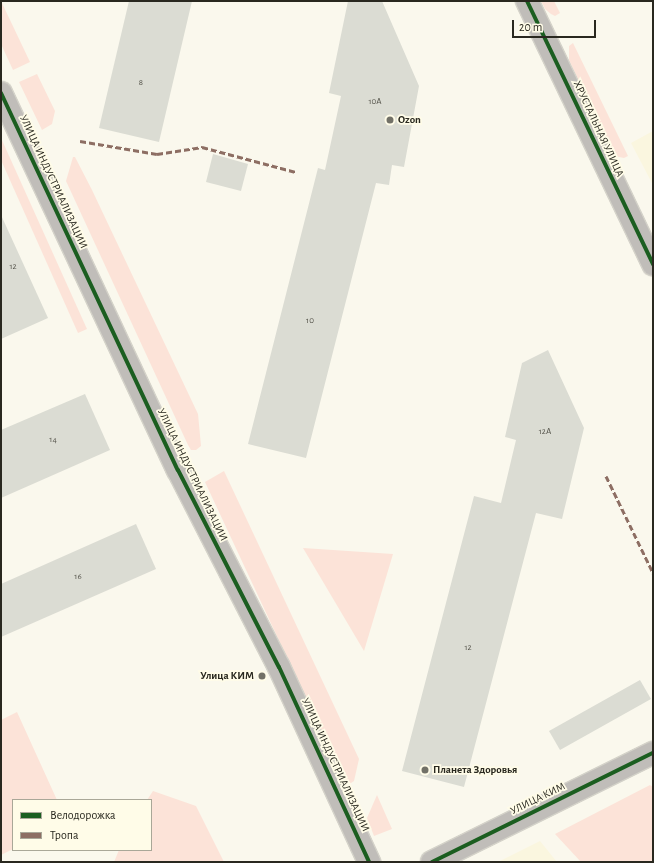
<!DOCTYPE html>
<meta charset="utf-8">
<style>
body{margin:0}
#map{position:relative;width:654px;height:863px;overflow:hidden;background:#faf8ed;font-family:"Alegreya Sans",sans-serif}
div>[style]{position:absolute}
.built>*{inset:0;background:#faf6df}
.green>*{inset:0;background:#fce3d8}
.building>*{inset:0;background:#dbdcd3}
.roads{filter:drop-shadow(1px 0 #d4d2c9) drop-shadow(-1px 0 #d4d2c9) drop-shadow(0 1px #d4d2c9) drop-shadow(0 -1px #d4d2c9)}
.tertiary>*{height:22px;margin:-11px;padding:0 11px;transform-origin:11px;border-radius:11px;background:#c0bdb9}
.quiet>*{height:3px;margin-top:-1.5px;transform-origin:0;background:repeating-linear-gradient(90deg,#8d6e63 0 6px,transparent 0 9px)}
.cycleway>*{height:4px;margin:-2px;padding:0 2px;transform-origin:2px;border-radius:2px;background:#1b5e20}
.dots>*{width:11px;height:11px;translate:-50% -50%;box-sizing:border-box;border:2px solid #fffce8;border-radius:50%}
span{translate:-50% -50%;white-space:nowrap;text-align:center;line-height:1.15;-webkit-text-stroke:3.5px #fffce8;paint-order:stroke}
.number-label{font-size:9px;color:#56554c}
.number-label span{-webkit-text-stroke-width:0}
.poi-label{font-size:11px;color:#29281f;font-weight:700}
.left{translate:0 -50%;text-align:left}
.right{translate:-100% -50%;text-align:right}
.street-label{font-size:11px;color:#29281f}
.frame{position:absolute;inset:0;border:2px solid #29281f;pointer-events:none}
.legend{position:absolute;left:12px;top:799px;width:140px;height:52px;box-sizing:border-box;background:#fffce8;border:1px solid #a9a798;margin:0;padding:5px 7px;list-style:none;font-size:12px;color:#29281f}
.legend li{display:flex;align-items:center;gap:8px;height:20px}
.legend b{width:20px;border:1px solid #a9a798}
.scale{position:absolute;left:512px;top:20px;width:84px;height:18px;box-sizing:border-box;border:2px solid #29281f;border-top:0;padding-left:5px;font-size:12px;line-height:14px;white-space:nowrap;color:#29281f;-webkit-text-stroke:3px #fffce8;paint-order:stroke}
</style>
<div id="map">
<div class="built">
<div style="clip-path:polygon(653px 131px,653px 185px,631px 143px)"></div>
<div style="clip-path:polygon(540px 841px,557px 862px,498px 862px)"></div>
</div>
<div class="green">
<div style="clip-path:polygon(1px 1px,30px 62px,13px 70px,1px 44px)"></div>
<div style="clip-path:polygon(541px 1px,554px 1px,560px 13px,555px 16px,551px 14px,545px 9px)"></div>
<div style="clip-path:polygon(573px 43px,628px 156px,624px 158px,614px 156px,569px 60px,569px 46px)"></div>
<div style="clip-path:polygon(37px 74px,55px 111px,52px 124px,42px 130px,19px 82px)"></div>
<div style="clip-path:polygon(1px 138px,87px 329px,78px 333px,1px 160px)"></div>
<div style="clip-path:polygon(73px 157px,75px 157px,92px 190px,198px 414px,201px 446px,196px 450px,191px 450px,188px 445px,66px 181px)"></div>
<div style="clip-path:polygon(224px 471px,359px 759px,354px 781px,351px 783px,345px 782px,205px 482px)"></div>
<div style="clip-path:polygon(303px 548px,393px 554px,364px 651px)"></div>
<div style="clip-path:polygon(17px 712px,57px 800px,13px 800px,13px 849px,1px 855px,1px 720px)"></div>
<div style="clip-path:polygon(650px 785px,653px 787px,653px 862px,581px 862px,555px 834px)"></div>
<div style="clip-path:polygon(153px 791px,196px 806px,224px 862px,114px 862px,119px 850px,151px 850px,151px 800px,147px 800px)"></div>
<div style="clip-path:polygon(377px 795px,392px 829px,374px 836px,367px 818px)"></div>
</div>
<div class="building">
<div style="clip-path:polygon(129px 1px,192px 1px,159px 142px,99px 128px)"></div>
<div style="clip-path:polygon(348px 1px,382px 1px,419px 86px,404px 167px,392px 165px,389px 185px,376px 183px,306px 458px,248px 444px,318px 168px,325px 170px,341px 96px,329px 93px)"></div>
<div style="clip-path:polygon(213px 154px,248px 164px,241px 191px,206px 182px)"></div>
<div style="clip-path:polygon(1px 215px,48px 318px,1px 339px)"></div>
<div style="clip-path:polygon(548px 350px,584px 428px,562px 519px,536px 513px,464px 787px,402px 771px,474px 496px,501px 503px,516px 440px,505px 437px,522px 363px)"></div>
<div style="clip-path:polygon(85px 394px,110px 450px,1px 498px,1px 430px)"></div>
<div style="clip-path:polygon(136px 524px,156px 569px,1px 637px,1px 584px)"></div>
<div style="clip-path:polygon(640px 680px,651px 699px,560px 750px,549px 731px)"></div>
</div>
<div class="roads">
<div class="tertiary">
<div style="left:527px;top:1px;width:292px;rotate:64.4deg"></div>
<div style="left:1px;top:93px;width:416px;rotate:64.9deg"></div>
<div style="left:178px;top:470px;width:221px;rotate:62.9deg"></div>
<div style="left:279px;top:667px;width:215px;rotate:65.2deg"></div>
<div style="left:432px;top:862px;width:246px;rotate:-26.3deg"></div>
</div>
</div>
<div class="quiet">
<div style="left:80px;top:141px;width:78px;rotate:9.6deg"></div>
<div style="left:157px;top:154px;width:46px;rotate:-8.8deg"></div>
<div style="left:202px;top:147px;width:97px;rotate:14.9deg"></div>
<div style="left:606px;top:476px;width:108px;rotate:64.1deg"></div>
</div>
<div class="cycleway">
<div style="left:527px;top:1px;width:292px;rotate:64.4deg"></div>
<div style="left:1px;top:93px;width:416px;rotate:64.9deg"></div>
<div style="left:178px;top:470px;width:221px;rotate:62.9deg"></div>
<div style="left:279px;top:667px;width:215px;rotate:65.2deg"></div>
<div style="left:432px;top:862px;width:246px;rotate:-26.3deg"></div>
</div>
<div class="dots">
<div style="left:390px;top:120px;background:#727167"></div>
<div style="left:262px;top:676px;background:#727167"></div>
<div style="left:425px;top:770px;background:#727167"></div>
</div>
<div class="number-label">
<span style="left:141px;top:83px">8</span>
<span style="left:375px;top:102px">10А</span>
<span style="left:13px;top:267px">12</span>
<span style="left:310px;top:321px">10</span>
<span style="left:545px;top:432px">12А</span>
<span style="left:53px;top:440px">14</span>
<span style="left:78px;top:577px">16</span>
<span style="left:468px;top:648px">12</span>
</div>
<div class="poi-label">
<span class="left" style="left:398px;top:120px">Ozon</span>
<span class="right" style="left:254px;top:676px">Улица КИМ</span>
<span class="left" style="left:433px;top:770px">Планета Здоровья</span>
</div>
<div class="street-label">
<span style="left:598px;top:129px;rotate:65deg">ХРУСТАЛЬНАЯ УЛИЦА</span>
<span style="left:53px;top:182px;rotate:65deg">УЛИЦА ИНДУСТРИАЛИЗАЦИИ</span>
<span style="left:192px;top:475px;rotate:64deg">УЛИЦА ИНДУСТРИАЛИЗАЦИИ</span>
<span style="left:335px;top:765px;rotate:65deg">УЛИЦА ИНДУСТРИАЛИЗАЦИИ</span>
<span style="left:538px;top:799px;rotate:-26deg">УЛИЦА КИМ</span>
</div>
<div class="frame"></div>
<ul class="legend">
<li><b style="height:5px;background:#1b5e20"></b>Велодорожка</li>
<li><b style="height:5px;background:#8d6e63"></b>Тропа</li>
</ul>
<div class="scale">20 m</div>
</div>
